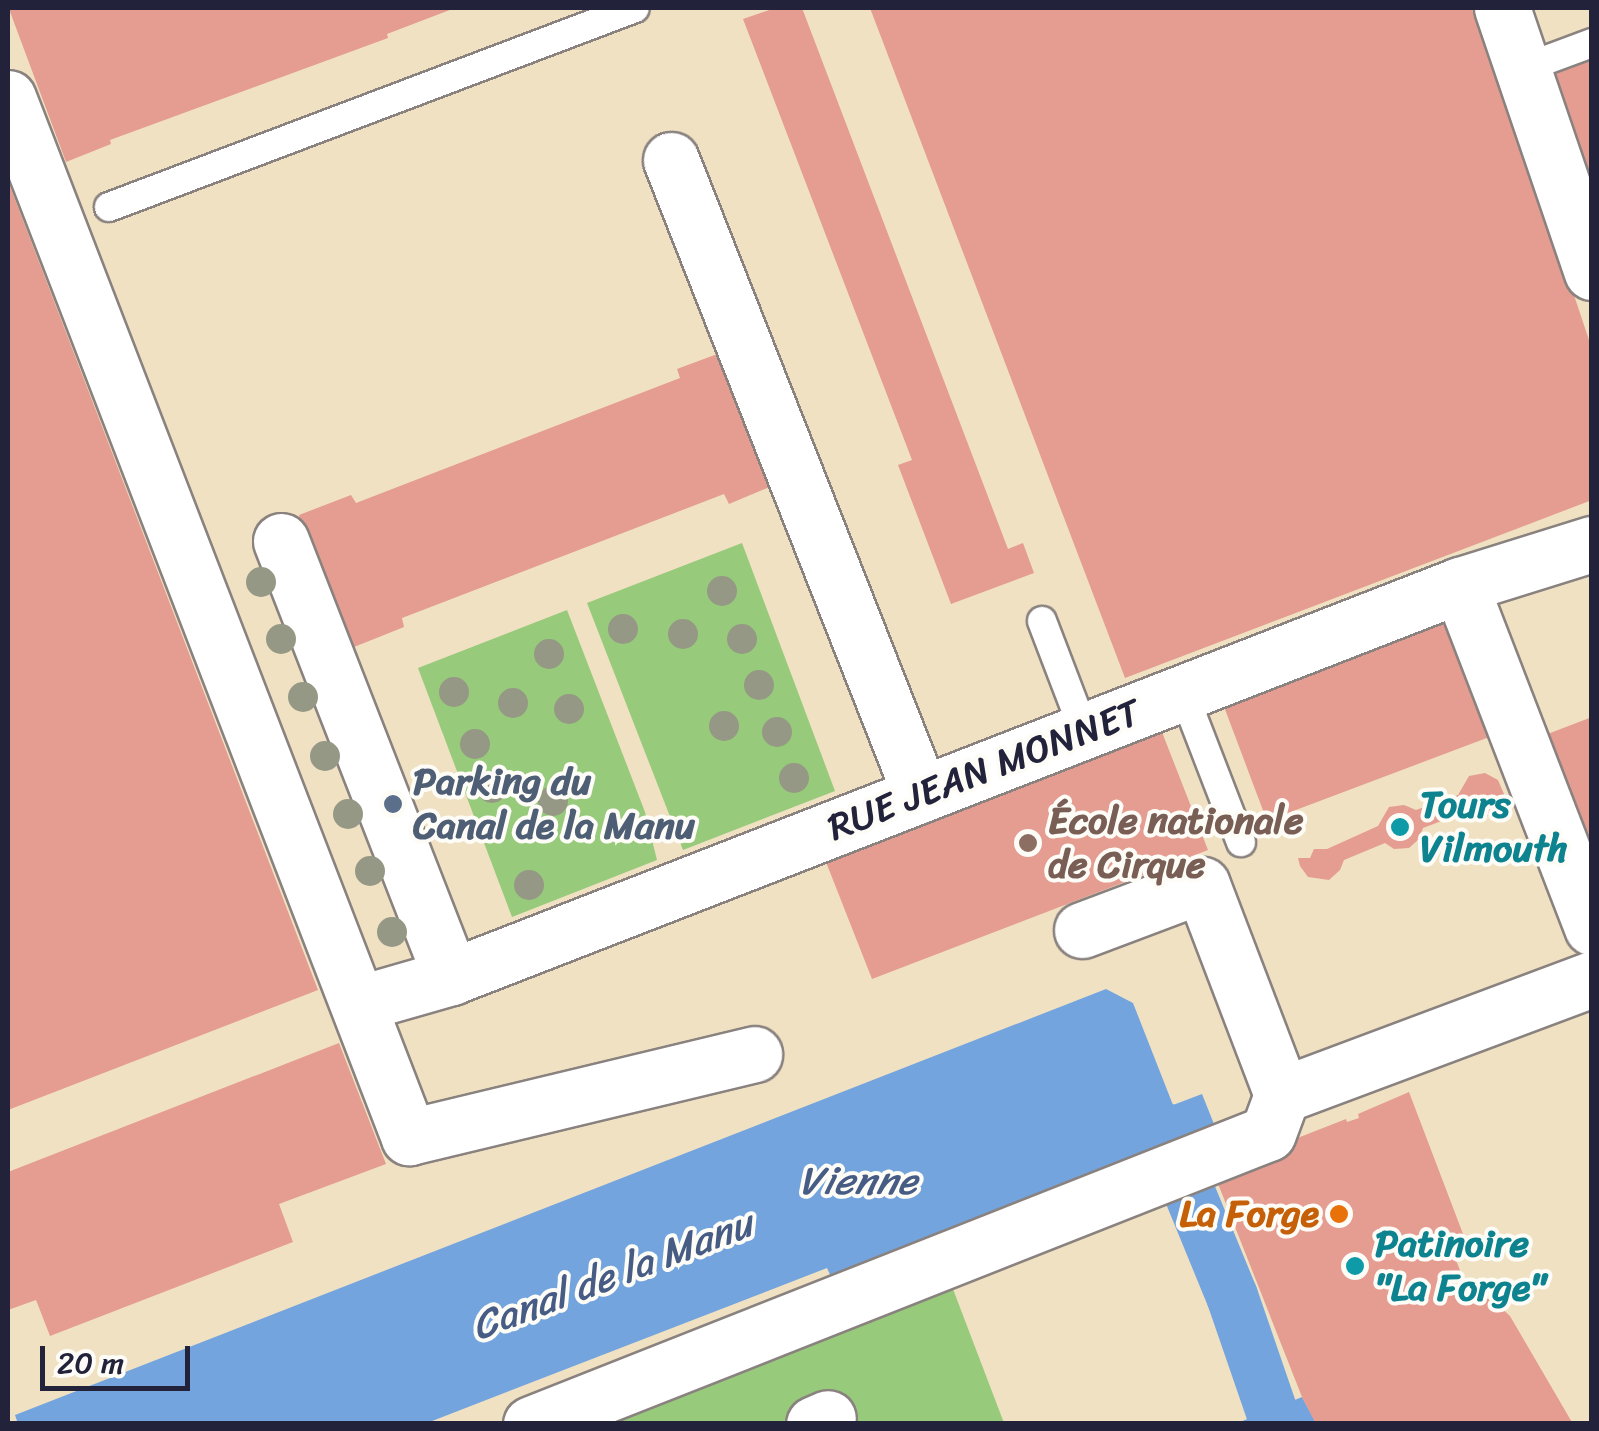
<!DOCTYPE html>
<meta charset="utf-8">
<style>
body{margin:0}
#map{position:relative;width:1599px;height:1431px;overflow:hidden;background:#f0e1c3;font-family:Sriracha,sans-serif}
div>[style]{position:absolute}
.green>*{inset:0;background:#97ca7b}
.water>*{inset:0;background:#73a4de}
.canal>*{height:52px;margin:-26px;padding:0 26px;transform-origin:26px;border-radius:26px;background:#73a4de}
.building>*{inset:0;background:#e59c91}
.roads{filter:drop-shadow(2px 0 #89827f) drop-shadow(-2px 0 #89827f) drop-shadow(0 2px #89827f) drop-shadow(0 -2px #89827f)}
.service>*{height:28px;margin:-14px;padding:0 14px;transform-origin:14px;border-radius:14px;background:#fff}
.minor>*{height:55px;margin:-27.5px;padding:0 27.5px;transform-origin:27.5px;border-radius:27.5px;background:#fff}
.trees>*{width:30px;height:30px;margin:-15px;border-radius:50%;background:#959884}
.dots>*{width:28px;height:28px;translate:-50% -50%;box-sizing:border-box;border:5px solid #fdfcf7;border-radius:50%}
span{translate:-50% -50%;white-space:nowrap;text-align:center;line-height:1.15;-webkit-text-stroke:8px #fdfcf7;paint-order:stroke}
.street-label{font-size:38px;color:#22223b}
.service-label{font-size:38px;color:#4e5e75;font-weight:700}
.left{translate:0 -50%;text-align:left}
.culture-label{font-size:38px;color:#0d838f;font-weight:700}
.education-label{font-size:38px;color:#785e54;font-weight:700}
.food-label{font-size:38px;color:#c56008;font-weight:700}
.right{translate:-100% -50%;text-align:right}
.water-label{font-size:40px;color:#465c84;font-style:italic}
.frame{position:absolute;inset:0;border:10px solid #22223b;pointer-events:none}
.scale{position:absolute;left:40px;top:1346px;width:150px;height:45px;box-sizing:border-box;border:5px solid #22223b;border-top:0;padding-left:12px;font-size:30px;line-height:35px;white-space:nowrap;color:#22223b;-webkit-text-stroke:8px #fdfcf7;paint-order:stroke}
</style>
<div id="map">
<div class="green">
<div style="clip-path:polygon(742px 543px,835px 791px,683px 850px,587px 603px)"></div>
<div style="clip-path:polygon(567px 610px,645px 812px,657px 860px,512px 917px,418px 668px)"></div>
<div style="clip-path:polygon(948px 1276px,1004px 1423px,571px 1424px)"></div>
</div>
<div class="water">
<div style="clip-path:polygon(1106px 989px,1133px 1003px,1173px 1105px,1202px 1094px,1218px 1134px,835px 1286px,827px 1268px,427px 1423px,18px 1424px,15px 1415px)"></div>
<div style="clip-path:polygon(1302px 1397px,1316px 1423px,1240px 1424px,1240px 1422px)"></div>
</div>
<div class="canal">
<div style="left:1163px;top:1128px;width:182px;rotate:67.7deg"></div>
<div style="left:1232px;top:1296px;width:135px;rotate:71deg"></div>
</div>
<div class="building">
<div style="clip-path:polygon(14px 8px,455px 8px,387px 34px,388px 38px,110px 140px,111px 144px,66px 162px,9px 9px)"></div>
<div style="clip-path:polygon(775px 8px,802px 8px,1008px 549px,1023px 543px,1034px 573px,951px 604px,898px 465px,912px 460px,743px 19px)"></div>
<div style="clip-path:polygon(870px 8px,1478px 8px,1592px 349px,1592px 500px,1125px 678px)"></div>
<div style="clip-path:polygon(1592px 57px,1592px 187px,1591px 188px,1553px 71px)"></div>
<div style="clip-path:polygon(8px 181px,318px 990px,8px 1110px)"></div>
<div style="clip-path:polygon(728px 350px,779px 483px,729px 504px,724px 494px,402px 618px,404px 627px,349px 649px,299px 515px,351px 495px,356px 503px,680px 378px,677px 369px)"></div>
<div style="clip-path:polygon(1445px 617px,1492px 736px,1267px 821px,1223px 704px)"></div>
<div style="clip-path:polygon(1592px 717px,1592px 857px,1545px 735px)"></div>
<div style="clip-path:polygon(1160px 727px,1208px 850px,872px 979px,824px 857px)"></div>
<div style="clip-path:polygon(1485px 773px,1498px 780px,1504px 794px,1495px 814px,1482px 818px,1465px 812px,1423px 828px,1419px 839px,1409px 848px,1394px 849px,1385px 843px,1344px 860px,1340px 870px,1329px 880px,1308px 877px,1300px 866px,1298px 858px,1310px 858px,1314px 849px,1327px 849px,1378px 826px,1389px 807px,1404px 805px,1416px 810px,1458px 795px,1469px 776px)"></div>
<div style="clip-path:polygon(339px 1043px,386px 1164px,279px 1204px,293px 1242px,50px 1336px,36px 1300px,8px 1310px,8px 1172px)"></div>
<div style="clip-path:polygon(1409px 1092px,1468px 1247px,1453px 1253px,1464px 1280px,1470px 1291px,1495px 1302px,1510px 1316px,1573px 1424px,1316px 1424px,1302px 1397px,1213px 1171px,1346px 1119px,1347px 1122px,1359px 1118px,1358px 1114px)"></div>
</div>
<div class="roads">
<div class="service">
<div style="left:1522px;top:69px;width:75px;rotate:-20.4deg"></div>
<div style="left:109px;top:207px;width:562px;rotate:-20.72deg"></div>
<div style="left:1042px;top:621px;width:118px;rotate:69.1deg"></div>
<div style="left:1183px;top:692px;width:161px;rotate:68.9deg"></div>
</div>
<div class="minor">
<div style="left:1502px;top:8px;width:279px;rotate:71.2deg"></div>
<div style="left:8px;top:98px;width:1114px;rotate:68.9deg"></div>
<div style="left:409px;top:1137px;width:355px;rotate:-13.5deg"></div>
<div style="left:671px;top:160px;width:682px;rotate:68.51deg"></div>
<div style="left:281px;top:541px;width:468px;rotate:68.7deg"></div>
<div style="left:1460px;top:585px;width:367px;rotate:68.9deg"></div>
<div style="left:1082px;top:930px;width:128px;rotate:-20.6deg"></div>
<div style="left:1202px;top:885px;width:225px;rotate:69.1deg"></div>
<div style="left:378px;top:998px;width:76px;rotate:-16deg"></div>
<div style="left:451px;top:977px;width:1082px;rotate:-21.23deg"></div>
<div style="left:1460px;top:585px;width:138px;rotate:-17.3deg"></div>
<div style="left:531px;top:1424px;width:792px;rotate:-21.55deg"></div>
<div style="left:1268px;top:1133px;width:40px;rotate:-69.8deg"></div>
<div style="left:1282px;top:1095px;width:331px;rotate:-20.5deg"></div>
<div style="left:814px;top:1424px;width:15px;rotate:-23deg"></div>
</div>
</div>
<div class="trees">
<div style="left:261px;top:582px"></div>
<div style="left:722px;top:591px"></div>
<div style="left:623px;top:629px"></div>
<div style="left:683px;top:634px"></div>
<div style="left:281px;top:639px"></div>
<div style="left:742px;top:639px"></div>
<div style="left:549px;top:654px"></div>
<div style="left:759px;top:685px"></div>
<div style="left:454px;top:692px"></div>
<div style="left:303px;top:697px"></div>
<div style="left:513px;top:703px"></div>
<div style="left:569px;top:709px"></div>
<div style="left:724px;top:726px"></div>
<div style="left:777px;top:732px"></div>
<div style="left:475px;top:744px"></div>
<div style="left:325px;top:756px"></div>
<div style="left:794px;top:778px"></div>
<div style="left:492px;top:788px"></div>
<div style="left:553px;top:801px"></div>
<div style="left:348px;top:814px"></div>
<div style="left:370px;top:871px"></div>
<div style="left:529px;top:885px"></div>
<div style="left:392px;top:932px"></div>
</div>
<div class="dots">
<div style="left:393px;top:804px;background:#5c6f8a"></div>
<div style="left:1400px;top:827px;background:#0f9aa8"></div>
<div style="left:1028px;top:843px;background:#8d6e63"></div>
<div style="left:1339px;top:1214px;background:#e8710a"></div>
<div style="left:1355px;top:1266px;background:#0f9aa8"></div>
</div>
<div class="street-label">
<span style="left:984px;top:770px;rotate:-21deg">RUE JEAN MONNET</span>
</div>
<div class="service-label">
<span class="left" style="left:413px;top:804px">Parking du<br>Canal de la Manu</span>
</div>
<div class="culture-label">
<span class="left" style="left:1420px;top:827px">Tours<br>Vilmouth</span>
<span class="left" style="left:1375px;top:1266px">Patinoire<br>"La Forge"</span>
</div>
<div class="education-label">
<span class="left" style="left:1048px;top:843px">École nationale<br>de Cirque</span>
</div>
<div class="food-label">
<span class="right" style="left:1319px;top:1214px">La Forge</span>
</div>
<div class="water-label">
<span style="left:858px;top:1181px">Vienne</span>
<span style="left:612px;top:1275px;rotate:-21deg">Canal de la Manu</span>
</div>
<div class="frame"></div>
<div class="scale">20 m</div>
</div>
